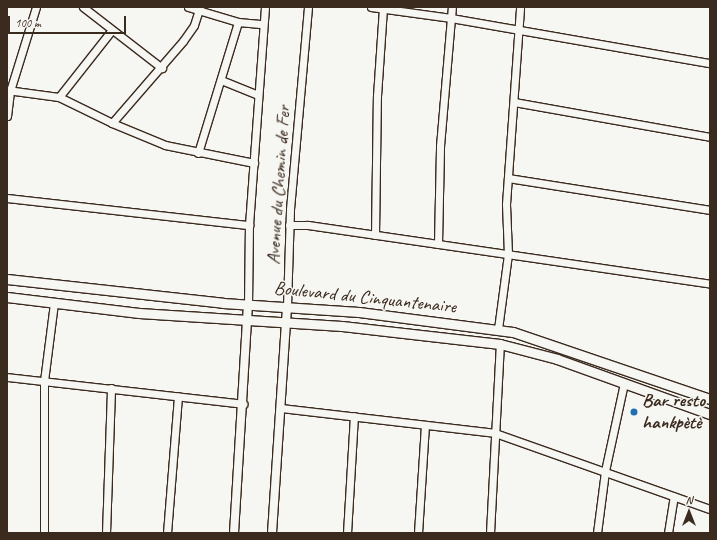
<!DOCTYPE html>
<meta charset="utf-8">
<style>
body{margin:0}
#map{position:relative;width:717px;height:540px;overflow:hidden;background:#f6f6f2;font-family:Caveat,sans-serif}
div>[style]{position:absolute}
.roads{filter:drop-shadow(1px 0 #3b2a1e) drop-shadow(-1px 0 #3b2a1e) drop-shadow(0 1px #3b2a1e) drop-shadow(0 -1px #3b2a1e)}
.minor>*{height:7px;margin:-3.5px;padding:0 3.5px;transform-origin:3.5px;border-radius:3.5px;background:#f6f6f2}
.tertiary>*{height:8px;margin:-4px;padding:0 4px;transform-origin:4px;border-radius:4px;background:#f6f6f2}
.secondary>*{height:9px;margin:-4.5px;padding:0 4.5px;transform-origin:4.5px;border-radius:4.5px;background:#f6f6f2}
.dots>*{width:11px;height:11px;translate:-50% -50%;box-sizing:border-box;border:2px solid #f6f6f2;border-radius:50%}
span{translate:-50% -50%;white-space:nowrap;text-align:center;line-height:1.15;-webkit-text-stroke:3px #f6f6f2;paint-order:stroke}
.street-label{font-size:19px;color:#3b2a1e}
.poi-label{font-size:19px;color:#3b2a1e;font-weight:700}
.left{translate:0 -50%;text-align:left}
.frame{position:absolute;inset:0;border:8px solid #3b2a1e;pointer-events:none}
.north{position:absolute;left:669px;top:492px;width:40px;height:40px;-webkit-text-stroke:3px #f6f6f2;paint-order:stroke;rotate:0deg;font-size:11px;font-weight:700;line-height:16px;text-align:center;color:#3b2a1e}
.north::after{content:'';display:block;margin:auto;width:14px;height:18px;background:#3b2a1e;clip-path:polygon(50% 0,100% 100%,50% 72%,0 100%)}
.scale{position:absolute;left:8px;top:16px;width:118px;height:18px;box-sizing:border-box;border:2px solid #3b2a1e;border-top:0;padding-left:5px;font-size:12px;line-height:14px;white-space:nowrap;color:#3b2a1e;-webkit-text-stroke:3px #f6f6f2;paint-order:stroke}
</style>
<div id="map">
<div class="roads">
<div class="minor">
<div style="left:83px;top:7px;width:100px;rotate:37.7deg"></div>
<div style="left:188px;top:7px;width:52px;rotate:16.7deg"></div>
<div style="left:238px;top:22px;width:25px;rotate:5deg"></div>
<div style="left:371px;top:7px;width:81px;rotate:7.8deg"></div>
<div style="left:451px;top:18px;width:263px;rotate:9.9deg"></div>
<div style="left:221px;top:80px;width:40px;rotate:22deg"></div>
<div style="left:7px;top:90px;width:52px;rotate:7.7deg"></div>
<div style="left:59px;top:97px;width:59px;rotate:26.1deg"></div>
<div style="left:112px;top:123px;width:57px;rotate:22.5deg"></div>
<div style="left:165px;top:145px;width:91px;rotate:11.4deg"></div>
<div style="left:59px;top:97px;width:85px;rotate:-51.7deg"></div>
<div style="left:514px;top:102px;width:199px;rotate:10.1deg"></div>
<div style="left:7px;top:116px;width:25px;rotate:-83deg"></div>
<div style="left:10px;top:91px;width:88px;rotate:-72.8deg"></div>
<div style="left:112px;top:123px;width:108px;rotate:-49.1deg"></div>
<div style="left:183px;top:41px;width:19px;rotate:-55deg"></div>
<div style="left:194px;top:25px;width:19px;rotate:-72deg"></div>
<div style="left:198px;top:153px;width:137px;rotate:-73deg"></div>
<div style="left:508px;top:178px;width:205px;rotate:9deg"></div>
<div style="left:7px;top:198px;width:244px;rotate:6.4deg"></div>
<div style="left:289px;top:225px;width:19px"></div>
<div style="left:308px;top:225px;width:406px;rotate:8.3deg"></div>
<div style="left:375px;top:235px;width:139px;rotate:-89.2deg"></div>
<div style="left:377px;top:96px;width:89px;rotate:-86.1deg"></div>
<div style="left:438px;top:244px;width:98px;rotate:-88.8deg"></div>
<div style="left:440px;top:146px;width:140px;rotate:-85.1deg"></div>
<div style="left:248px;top:305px;width:80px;rotate:-89.3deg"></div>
<div style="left:249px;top:225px;width:219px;rotate:-85.8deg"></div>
<div style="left:287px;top:306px;width:97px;rotate:-88.2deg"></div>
<div style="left:290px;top:209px;width:203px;rotate:-84.9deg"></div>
<div style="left:498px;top:329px;width:76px;rotate:-82.4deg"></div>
<div style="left:508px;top:254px;width:50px;rotate:-92.3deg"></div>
<div style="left:506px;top:204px;width:197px;rotate:-85.9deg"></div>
<div style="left:7px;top:377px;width:238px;rotate:6.5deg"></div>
<div style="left:280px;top:408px;width:216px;rotate:6.6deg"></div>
<div style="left:495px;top:433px;width:228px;rotate:19.5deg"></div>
<div style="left:44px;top:533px;width:152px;rotate:-90deg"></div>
<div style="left:44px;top:381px;width:79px;rotate:-82.7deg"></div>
<div style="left:106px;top:533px;width:145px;rotate:-88deg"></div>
<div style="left:167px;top:533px;width:137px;rotate:-85.4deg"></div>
<div style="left:347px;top:533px;width:117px;rotate:-86.6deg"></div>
<div style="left:418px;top:533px;width:108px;rotate:-86.3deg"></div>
<div style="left:490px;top:533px;width:189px;rotate:-87deg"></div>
<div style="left:597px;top:533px;width:63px;rotate:-82.6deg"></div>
<div style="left:605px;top:471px;width:90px;rotate:-77.8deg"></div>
<div style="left:668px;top:533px;width:37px;rotate:-81deg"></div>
</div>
<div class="tertiary">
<div style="left:234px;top:533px;width:228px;rotate:-86.5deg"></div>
<div style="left:272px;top:533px;width:227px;rotate:-86.2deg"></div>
</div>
<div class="secondary">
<div style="left:7px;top:279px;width:217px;rotate:6.3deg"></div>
<div style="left:223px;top:303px;width:136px;rotate:3.8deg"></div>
<div style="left:359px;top:312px;width:155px;rotate:7.4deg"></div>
<div style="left:513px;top:332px;width:208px;rotate:18.8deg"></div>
<div style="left:7px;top:297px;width:133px;rotate:6.9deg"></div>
<div style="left:139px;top:313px;width:203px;rotate:3.7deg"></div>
<div style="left:342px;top:326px;width:159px;rotate:6.5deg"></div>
<div style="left:500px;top:344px;width:59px;rotate:14.7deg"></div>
<div style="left:557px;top:359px;width:163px;rotate:19.8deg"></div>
</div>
</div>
<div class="dots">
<div style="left:634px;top:412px;background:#1f6fb2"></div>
</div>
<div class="street-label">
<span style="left:279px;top:185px;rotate:-86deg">Avenue du Chemin de Fer</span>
<span style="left:365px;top:298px;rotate:6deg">Boulevard du Cinquantenaire</span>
</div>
<div class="poi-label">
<span class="left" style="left:642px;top:412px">Bar resto<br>hankpètè</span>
</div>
<div class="frame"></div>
<div class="north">N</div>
<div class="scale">100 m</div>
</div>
